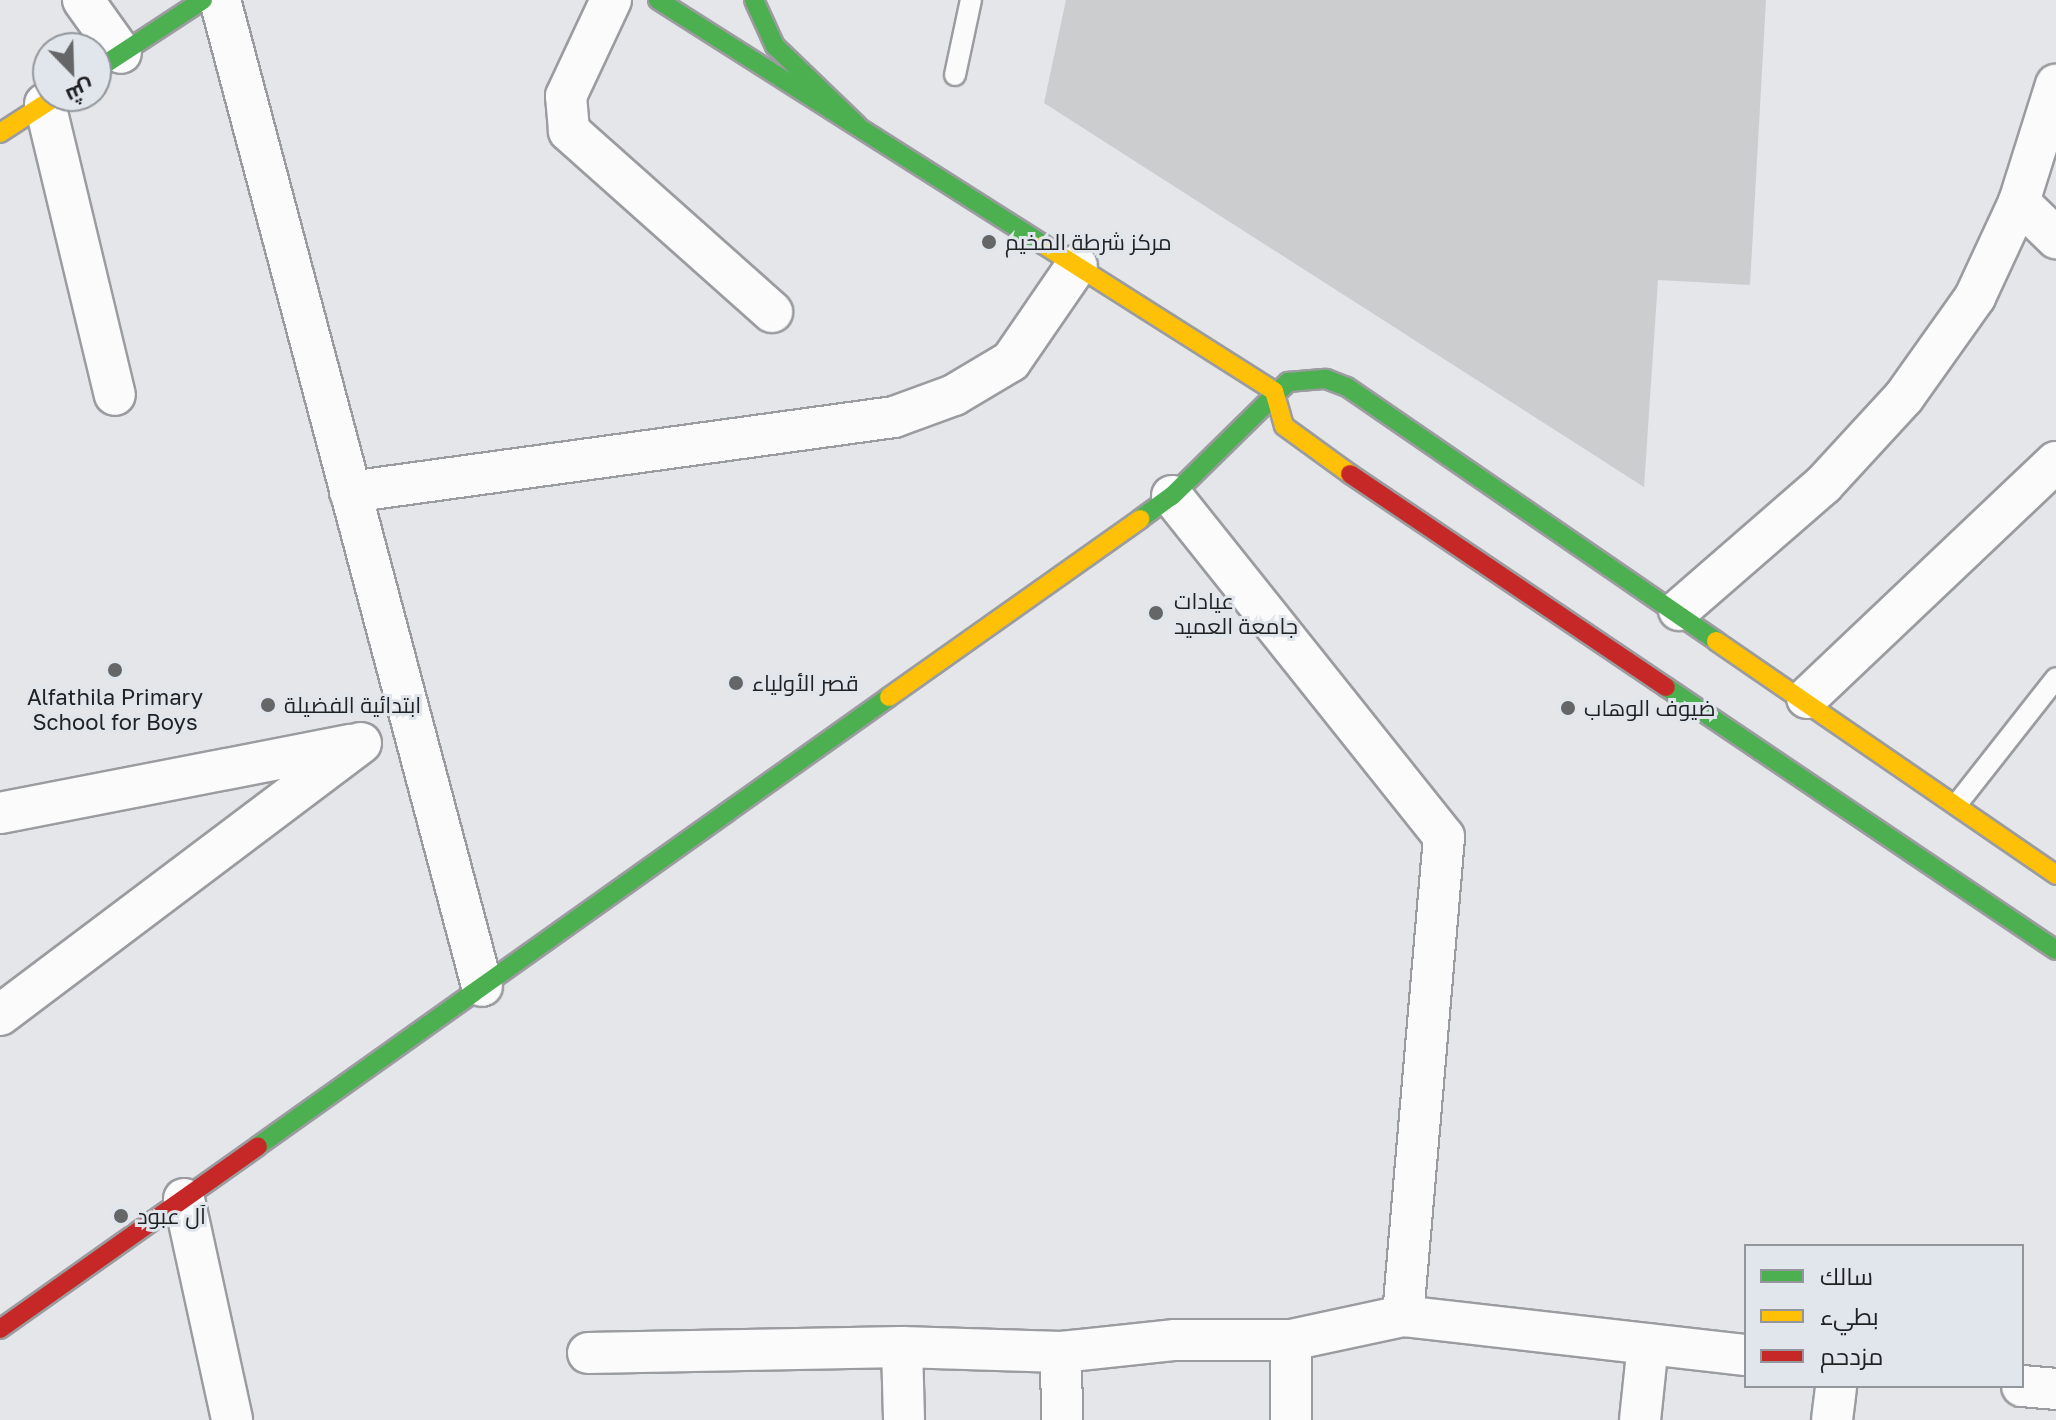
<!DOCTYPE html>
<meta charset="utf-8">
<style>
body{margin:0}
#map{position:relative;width:2056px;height:1420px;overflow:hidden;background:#e4e6e9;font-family:"Golos Text",Cairo,sans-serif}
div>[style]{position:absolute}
.building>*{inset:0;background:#cccdcf}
.roads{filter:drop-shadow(2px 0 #9b9c9f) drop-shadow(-2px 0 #9b9c9f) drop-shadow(0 2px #9b9c9f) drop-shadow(0 -2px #9b9c9f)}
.lane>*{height:20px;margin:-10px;padding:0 10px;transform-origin:10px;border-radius:10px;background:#fbfbfc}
.street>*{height:40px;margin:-20px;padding:0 20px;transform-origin:20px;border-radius:20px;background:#fbfbfc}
.fast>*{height:18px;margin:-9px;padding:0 9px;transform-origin:9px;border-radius:9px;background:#4caf50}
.slow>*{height:18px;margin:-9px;padding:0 9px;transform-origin:9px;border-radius:9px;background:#ffc107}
.jam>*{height:18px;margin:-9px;padding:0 9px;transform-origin:9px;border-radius:9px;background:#c62828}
.dots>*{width:22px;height:22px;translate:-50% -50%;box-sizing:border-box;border:4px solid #e1e5ec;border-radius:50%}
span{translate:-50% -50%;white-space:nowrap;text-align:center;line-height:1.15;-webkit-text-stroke:6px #e1e5ec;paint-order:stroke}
.poi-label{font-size:22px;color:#1f2123}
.left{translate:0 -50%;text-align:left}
.legend{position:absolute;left:1744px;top:1244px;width:280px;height:144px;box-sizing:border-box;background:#e1e5ec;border:2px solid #93979c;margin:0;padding:10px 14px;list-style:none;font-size:24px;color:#1f2123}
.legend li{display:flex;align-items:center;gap:16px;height:40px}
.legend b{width:40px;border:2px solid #93979c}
.north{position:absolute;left:32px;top:32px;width:80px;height:80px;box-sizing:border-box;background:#e1e5ec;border:2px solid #93979c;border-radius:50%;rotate:157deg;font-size:22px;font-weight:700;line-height:32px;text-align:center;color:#1f2123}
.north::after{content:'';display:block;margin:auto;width:28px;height:36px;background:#646668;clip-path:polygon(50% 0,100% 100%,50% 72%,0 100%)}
</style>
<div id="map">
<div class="building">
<div style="clip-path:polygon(1066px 0,1766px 0,1750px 285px,1658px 280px,1644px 487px,1044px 103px)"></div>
</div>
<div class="roads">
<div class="lane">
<div style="left:955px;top:75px;width:77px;rotate:-78deg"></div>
<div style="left:1957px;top:804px;width:160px;rotate:-51.8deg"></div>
</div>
<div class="street">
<div style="left:83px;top:0;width:65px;rotate:54.4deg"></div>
<div style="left:220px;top:0;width:1020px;rotate:75.12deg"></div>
<div style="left:611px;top:0;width:106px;rotate:115.1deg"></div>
<div style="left:566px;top:96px;width:35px;rotate:85deg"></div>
<div style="left:569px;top:131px;width:272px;rotate:41.7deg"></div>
<div style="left:45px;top:104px;width:299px;rotate:76.5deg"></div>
<div style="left:2019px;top:202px;width:52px;rotate:44.2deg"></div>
<div style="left:350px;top:492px;width:549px;rotate:-7.85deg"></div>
<div style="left:894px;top:417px;width:64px;rotate:-20.1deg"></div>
<div style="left:954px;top:395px;width:66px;rotate:-30.8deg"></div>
<div style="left:1011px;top:361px;width:116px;rotate:-55.5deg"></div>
<div style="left:1172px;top:496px;width:436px;rotate:51.4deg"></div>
<div style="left:1444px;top:837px;width:481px;rotate:94.9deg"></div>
<div style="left:1679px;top:610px;width:191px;rotate:-41deg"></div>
<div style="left:1823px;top:485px;width:120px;rotate:-47.4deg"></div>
<div style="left:1904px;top:397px;width:123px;rotate:-54.6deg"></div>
<div style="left:1975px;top:297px;width:105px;rotate:-65.1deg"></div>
<div style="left:2019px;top:202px;width:123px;rotate:-72.5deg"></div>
<div style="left:1807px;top:698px;width:343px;rotate:-43.5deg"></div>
<div style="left:0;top:813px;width:358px;rotate:-11deg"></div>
<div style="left:0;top:1015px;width:452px;rotate:-37deg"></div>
<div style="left:184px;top:1199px;width:226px;rotate:77.7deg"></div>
<div style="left:902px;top:1347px;width:73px;rotate:88.4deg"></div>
<div style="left:1061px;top:1352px;width:68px;rotate:89.2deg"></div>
<div style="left:588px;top:1353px;width:314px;rotate:-1.1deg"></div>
<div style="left:902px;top:1347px;width:159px;rotate:1.8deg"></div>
<div style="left:1061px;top:1352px;width:115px;rotate:-6deg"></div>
<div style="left:1175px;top:1340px;width:116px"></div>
<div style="left:1291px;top:1340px;width:115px;rotate:-12.1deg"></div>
<div style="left:1403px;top:1316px;width:345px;rotate:6.5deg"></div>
<div style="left:2022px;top:1386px;width:34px;rotate:5deg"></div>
<div style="left:1291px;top:1420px;width:80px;rotate:-90deg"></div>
<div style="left:1640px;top:1420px;width:76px;rotate:-84deg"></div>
<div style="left:1832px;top:1420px;width:34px;rotate:-83deg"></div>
</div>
<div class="fast">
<div style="left:658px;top:0;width:457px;rotate:32.4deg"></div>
<div style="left:754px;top:0;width:51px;rotate:65.5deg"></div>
<div style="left:775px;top:46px;width:115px;rotate:43.9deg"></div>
<div style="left:96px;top:70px;width:128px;rotate:-33.2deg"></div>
<div style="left:1140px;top:519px;width:39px;rotate:-36deg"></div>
<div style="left:1172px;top:496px;width:163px;rotate:-44.5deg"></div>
<div style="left:1288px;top:382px;width:38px;rotate:-5deg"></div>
<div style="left:1326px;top:379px;width:22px;rotate:21deg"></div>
<div style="left:1347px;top:387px;width:448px;rotate:34.5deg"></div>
<div style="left:1666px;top:687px;width:470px;rotate:34deg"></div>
<div style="left:258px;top:1146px;width:774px;rotate:-35.43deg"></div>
</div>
<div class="slow">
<div style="left:0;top:133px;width:68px;rotate:-33deg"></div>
<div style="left:1044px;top:245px;width:272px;rotate:32.4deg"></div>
<div style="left:1274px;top:391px;width:36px;rotate:74deg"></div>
<div style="left:1284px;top:426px;width:82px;rotate:36deg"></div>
<div style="left:1716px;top:641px;width:413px;rotate:34.5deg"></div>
<div style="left:889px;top:697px;width:308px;rotate:-35.3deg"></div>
</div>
<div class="jam">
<div style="left:1350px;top:474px;width:381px;rotate:34deg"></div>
<div style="left:0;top:1329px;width:316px;rotate:-35.3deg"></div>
</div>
</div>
<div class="dots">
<div style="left:989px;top:242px;background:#646668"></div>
<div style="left:1156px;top:613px;background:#646668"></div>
<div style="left:115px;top:670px;background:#646668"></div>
<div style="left:736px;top:683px;background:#646668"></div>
<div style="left:268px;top:705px;background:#646668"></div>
<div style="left:1568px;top:708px;background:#646668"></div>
<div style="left:121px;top:1216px;background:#646668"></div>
</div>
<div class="poi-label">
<span class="left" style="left:1005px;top:242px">مركز شرطة المخيم</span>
<span class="left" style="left:1174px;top:613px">عيادات<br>جامعة العميد</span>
<span class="left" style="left:752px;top:683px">قصر الأولياء</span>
<span style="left:115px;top:709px">Alfathila Primary<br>School for Boys</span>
<span class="left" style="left:284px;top:705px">ابتدائية الفضيلة</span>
<span class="left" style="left:1584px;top:708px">ضيوف الوهاب</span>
<span class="left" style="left:137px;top:1216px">آل عبود</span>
</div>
<ul class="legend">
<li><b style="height:10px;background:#4caf50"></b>سالك</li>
<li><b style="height:10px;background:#ffc107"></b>بطيء</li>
<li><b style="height:10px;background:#c62828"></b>مزدحم</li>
</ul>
<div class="north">ش</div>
</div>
